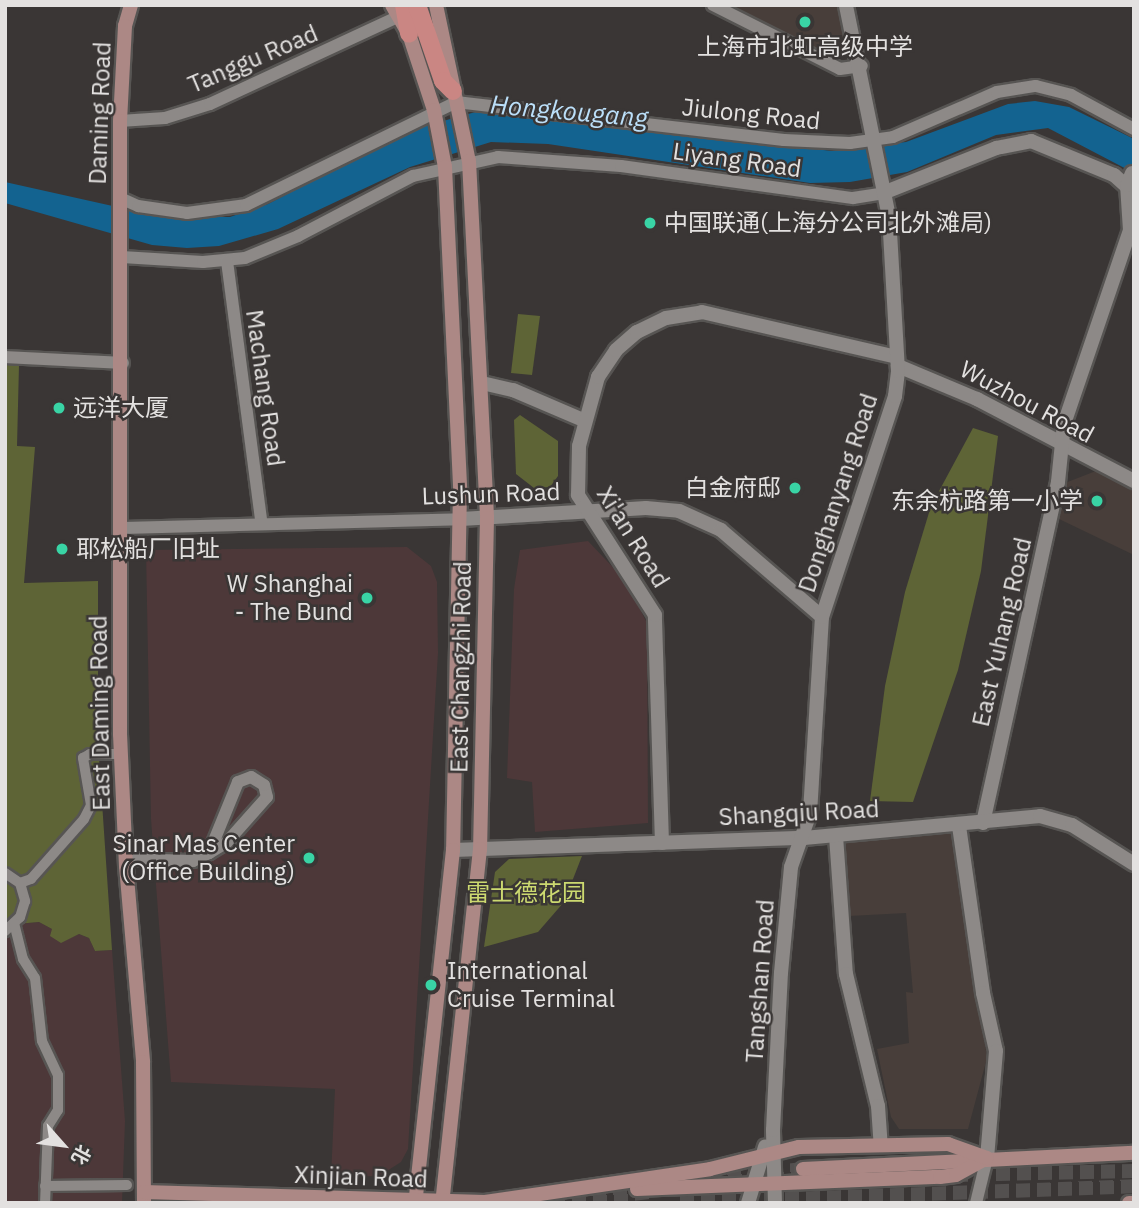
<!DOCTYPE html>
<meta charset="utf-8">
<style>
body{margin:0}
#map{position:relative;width:1139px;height:1208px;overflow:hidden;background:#3a3635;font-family:"IBM Plex Sans","Noto Sans SC",sans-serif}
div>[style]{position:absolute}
.commercial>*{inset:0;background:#4d3839}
.built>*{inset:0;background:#483e3a}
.green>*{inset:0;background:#5e6436}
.water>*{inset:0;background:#136390}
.secondary-tunnel>*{height:14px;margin-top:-7px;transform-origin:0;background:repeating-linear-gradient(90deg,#53504f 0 14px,transparent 0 21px)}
.roads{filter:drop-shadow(2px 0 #575553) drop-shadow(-2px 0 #575553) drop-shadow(0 2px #575553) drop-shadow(0 -2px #575553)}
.pedestrian>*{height:10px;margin:-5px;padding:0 5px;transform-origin:5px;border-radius:5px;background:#8d8987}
.minor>*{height:12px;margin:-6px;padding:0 6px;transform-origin:6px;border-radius:6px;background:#8d8987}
.tertiary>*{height:14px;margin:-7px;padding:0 7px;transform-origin:7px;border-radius:7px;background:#8d8987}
.secondary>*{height:14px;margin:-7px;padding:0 7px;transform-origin:7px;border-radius:7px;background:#ac8885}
.primary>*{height:18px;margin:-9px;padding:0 9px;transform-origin:9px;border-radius:9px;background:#ca8683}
.dots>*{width:19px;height:19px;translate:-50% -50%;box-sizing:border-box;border:4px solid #3a3635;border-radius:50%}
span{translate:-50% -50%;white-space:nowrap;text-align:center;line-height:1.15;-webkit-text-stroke:5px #3a3635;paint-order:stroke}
.poi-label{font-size:24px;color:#e3e1e0}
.left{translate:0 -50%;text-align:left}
.right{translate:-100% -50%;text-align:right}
.street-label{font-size:24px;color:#e3e1e0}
.park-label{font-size:24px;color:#ccd970}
.water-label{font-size:26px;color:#bbdff9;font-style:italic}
.frame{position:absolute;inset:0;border:7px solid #e3e1e0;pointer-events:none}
.north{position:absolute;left:28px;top:1110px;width:70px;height:70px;-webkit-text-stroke:5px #3a3635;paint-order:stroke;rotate:118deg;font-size:19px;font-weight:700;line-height:28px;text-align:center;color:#e3e1e0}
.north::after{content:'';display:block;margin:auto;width:24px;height:32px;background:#e3e1e0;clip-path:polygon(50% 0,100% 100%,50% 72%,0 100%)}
</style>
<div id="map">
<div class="commercial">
<div style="clip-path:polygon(588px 541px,625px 580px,647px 623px,648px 823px,535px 832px,532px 782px,507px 778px,514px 589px,520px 550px)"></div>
<div style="clip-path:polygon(407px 547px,431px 566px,437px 582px,438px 653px,408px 1149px,401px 1162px,379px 1176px,331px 1177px,335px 1089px,171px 1082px,151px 819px,146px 550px)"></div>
<div style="clip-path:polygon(39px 922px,52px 929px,61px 942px,79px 934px,89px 938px,95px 951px,112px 950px,125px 1121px,122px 1203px,5px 1203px,5px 925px)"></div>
</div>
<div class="built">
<div style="clip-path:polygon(731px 5px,842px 5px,850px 45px,839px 54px,826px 55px)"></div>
<div style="clip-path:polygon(1101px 469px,1134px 484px,1134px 555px,1057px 518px,1065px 483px)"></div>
<div style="clip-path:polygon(956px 833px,987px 1058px,968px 1129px,899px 1129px,891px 1117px,877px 1049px,909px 1043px,906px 992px,913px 993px,906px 913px,849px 916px,845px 842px)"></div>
</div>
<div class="green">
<div style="clip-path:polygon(518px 314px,540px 316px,532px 375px,511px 373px)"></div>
<div style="clip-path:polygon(5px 365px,19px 365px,17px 446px,35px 447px,24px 583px,98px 581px,98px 743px,112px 950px,95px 951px,89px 938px,79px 934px,61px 943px,50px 936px,52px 929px,39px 922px,5px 925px)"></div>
<div style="clip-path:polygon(520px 415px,558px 441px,558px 476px,550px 487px,534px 488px,516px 474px,514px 420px)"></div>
<div style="clip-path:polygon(973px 428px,998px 436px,981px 571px,958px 670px,913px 802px,870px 801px,885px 686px,905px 592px,931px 506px)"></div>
<div style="clip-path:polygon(582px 856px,564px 902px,538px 932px,484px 947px,495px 872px,509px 859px)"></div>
</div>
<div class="water">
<div style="clip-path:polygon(1035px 101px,1069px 107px,1132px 138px,1134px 173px,1048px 128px,996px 135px,907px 172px,850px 182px,810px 183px,548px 144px,491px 142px,410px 167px,278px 229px,219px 246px,187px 248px,152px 245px,5px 203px,5px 182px,162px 217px,230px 217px,268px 204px,411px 130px,479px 111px,832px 151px,906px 142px,1008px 104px)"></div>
</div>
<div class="secondary-tunnel">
<div style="left:954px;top:1175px;width:180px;rotate:-1.3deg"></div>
<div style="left:686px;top:1182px;width:118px;rotate:-6.3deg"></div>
<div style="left:551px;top:1203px;width:101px;rotate:-6.3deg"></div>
<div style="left:680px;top:1203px;width:454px;rotate:-2.1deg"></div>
</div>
<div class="roads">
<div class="pedestrian">
<div style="left:5px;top:873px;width:18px;rotate:34deg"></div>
<div style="left:20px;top:883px;width:19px;rotate:74deg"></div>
<div style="left:25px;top:901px;width:17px;rotate:107deg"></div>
<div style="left:20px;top:917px;width:21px;rotate:137deg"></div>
<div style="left:20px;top:883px;width:12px;rotate:-20deg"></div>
<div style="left:31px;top:879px;width:80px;rotate:-48.5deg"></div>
<div style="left:84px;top:819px;width:16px;rotate:-63deg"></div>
<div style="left:91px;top:805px;width:48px;rotate:-99.7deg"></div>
<div style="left:83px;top:758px;width:8px;rotate:-30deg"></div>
<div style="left:90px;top:754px;width:31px"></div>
<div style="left:14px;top:923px;width:37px;rotate:76deg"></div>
<div style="left:23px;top:959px;width:22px;rotate:58deg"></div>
<div style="left:35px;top:978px;width:63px;rotate:83.7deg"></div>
<div style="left:42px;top:1041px;width:38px;rotate:65deg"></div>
<div style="left:58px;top:1075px;width:35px;rotate:90deg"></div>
<div style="left:58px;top:1110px;width:19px;rotate:122deg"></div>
<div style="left:48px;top:1126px;width:77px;rotate:92.2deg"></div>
<div style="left:45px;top:1186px;width:82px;rotate:-0.7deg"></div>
</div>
<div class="minor">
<div style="left:713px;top:5px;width:142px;rotate:26.7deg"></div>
<div style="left:840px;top:69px;width:22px;rotate:-8deg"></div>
<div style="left:120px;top:121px;width:45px;rotate:-3.8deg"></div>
<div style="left:165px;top:118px;width:47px;rotate:-17.3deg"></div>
<div style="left:210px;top:104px;width:206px;rotate:-24.9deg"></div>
<div style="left:120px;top:198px;width:20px;rotate:24deg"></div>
<div style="left:138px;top:206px;width:49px;rotate:8.1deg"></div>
<div style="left:187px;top:213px;width:60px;rotate:-7.7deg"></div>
<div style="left:246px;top:205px;width:234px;rotate:-26.1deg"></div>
<div style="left:456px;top:102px;width:330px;rotate:6.6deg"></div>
<div style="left:784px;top:140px;width:66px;rotate:2.6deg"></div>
<div style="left:850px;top:143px;width:43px;rotate:-7.9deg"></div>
<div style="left:893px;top:137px;width:113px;rotate:-23.4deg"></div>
<div style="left:997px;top:92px;width:39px;rotate:-9deg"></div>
<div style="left:1036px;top:86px;width:36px;rotate:14deg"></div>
<div style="left:1071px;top:95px;width:72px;rotate:28.4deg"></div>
<div style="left:122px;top:257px;width:81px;rotate:3.5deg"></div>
<div style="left:203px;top:262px;width:42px;rotate:-5.4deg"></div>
<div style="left:245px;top:258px;width:57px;rotate:-22.5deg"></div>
<div style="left:298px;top:236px;width:130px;rotate:-27.6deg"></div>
<div style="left:413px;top:176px;width:87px;rotate:-12.6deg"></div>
<div style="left:498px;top:157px;width:123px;rotate:4.2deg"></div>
<div style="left:621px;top:166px;width:234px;rotate:7.9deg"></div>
<div style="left:853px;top:198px;width:30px;rotate:-9deg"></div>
<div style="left:227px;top:261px;width:262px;rotate:82.5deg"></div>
<div style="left:5px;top:357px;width:118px;rotate:2.9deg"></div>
<div style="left:123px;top:528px;width:338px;rotate:-1.5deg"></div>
<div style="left:125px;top:859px;width:68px;rotate:1.7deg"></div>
<div style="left:193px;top:861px;width:18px;rotate:-27deg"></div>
<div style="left:209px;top:853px;width:21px;rotate:-31deg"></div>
<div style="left:227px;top:842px;width:60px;rotate:-48.4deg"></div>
<div style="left:267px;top:797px;width:12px;rotate:-104deg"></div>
<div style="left:264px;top:785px;width:15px;rotate:-148deg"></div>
<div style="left:251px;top:777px;width:14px;rotate:159deg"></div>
<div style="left:238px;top:782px;width:77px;rotate:112.2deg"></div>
<div style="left:976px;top:1203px;width:46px;rotate:-76.3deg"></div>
</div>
<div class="tertiary">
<div style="left:883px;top:193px;width:122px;rotate:-21.7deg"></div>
<div style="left:996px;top:148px;width:36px;rotate:-11deg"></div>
<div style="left:1031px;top:141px;width:90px;rotate:22.3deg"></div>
<div style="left:1114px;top:175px;width:24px;rotate:42deg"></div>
<div style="left:898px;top:366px;width:86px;rotate:22.7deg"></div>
<div style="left:977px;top:399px;width:177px;rotate:27.6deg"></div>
<div style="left:482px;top:383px;width:32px;rotate:13deg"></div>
<div style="left:513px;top:390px;width:76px;rotate:23.2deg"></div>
<div style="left:461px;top:519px;width:185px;rotate:-3.4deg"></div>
<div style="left:646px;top:508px;width:33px;rotate:5deg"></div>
<div style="left:679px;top:511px;width:46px;rotate:24.3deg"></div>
<div style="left:721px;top:530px;width:133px;rotate:40.7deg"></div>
<div style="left:983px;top:823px;width:349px;rotate:-77.6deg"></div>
<div style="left:1058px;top:482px;width:58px;rotate:-84.1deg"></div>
<div style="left:1064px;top:424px;width:205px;rotate:-71.2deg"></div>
<div style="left:1130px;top:230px;width:45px;rotate:-93.8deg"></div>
<div style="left:1127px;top:185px;width:13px;rotate:-67deg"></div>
<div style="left:959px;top:826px;width:169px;rotate:81.8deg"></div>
<div style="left:983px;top:993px;width:59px;rotate:77.4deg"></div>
<div style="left:996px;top:1051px;width:107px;rotate:94.8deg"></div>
<div style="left:836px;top:836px;width:138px;rotate:85.9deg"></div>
<div style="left:846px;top:974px;width:136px;rotate:76.4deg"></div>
<div style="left:878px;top:1106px;width:39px;rotate:86deg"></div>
<div style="left:662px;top:843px;width:228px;rotate:-91.8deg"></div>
<div style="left:655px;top:615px;width:143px;rotate:-122.7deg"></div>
<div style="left:578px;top:495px;width:49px;rotate:-88.8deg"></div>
<div style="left:579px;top:446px;width:72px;rotate:-74.6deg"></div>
<div style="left:598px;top:377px;width:32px;rotate:-56deg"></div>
<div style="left:616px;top:350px;width:28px;rotate:-41deg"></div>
<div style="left:637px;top:332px;width:32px;rotate:-26deg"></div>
<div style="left:666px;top:318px;width:36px;rotate:-9deg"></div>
<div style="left:702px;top:312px;width:200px;rotate:13deg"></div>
<div style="left:453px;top:850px;width:351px;rotate:-2deg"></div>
<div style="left:804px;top:838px;width:237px;rotate:-5.3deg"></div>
<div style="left:1040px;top:816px;width:33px;rotate:16deg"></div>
<div style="left:1072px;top:825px;width:73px;rotate:32.2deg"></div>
<div style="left:748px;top:1203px;width:59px;rotate:-73.1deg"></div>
<div style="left:775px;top:1203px;width:73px;rotate:-91.6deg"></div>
<div style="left:773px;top:1130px;width:157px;rotate:-87.1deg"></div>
<div style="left:781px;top:973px;width:106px;rotate:-84.6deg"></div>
<div style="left:791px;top:867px;width:57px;rotate:-70.6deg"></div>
<div style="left:810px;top:813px;width:196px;rotate:-86.5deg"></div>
<div style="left:822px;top:617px;width:233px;rotate:-71.7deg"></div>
<div style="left:895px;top:396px;width:25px;rotate:-83deg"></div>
<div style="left:898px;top:371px;width:154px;rotate:-93.3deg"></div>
<div style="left:889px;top:217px;width:216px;rotate:-101.5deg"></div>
</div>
<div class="secondary">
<div style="left:131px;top:5px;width:22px;rotate:106deg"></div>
<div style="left:125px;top:26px;width:95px;rotate:93deg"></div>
<div style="left:120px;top:121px;width:613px;rotate:90deg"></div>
<div style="left:120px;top:734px;width:132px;rotate:87.4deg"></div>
<div style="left:126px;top:866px;width:197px;rotate:85deg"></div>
<div style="left:143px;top:1062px;width:141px;rotate:89.6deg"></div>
<div style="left:392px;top:5px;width:34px;rotate:60deg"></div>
<div style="left:409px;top:34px;width:80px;rotate:71.8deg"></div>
<div style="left:434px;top:110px;width:58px;rotate:79.1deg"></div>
<div style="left:445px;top:167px;width:323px;rotate:87.3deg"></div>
<div style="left:460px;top:490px;width:360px;rotate:91.1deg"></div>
<div style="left:453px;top:850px;width:355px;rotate:96.1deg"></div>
<div style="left:436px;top:5px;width:159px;rotate:78.1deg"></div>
<div style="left:469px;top:161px;width:357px;rotate:87.1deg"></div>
<div style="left:487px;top:518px;width:331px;rotate:91.2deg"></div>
<div style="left:480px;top:849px;width:356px;rotate:96.1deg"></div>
<div style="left:803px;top:1169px;width:331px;rotate:-2.8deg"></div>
<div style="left:637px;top:1189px;width:303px;rotate:-2.3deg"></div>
<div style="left:940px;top:1177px;width:16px;rotate:-7deg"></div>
<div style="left:956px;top:1175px;width:35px;rotate:-29deg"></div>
<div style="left:144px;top:1192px;width:341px;rotate:1.7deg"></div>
<div style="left:485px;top:1202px;width:227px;rotate:-8.3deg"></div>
<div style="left:710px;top:1169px;width:92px;rotate:-13.9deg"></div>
<div style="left:799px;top:1147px;width:149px;rotate:-1.2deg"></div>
<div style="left:948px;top:1144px;width:41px;rotate:19.7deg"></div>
<div style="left:1129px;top:1203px;width:5px"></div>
</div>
<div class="primary">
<div style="left:404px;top:5px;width:29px;rotate:80deg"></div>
<div style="left:417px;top:5px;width:80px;rotate:71.1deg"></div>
<div style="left:443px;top:81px;width:14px;rotate:45deg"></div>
</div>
</div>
<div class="dots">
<div style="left:805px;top:22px;background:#39d4a5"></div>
<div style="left:650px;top:223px;background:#39d4a5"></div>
<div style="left:59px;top:408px;background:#39d4a5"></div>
<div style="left:795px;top:488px;background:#39d4a5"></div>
<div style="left:1097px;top:501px;background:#39d4a5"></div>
<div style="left:62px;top:549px;background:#39d4a5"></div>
<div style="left:367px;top:598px;background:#39d4a5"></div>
<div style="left:309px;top:858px;background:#39d4a5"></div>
<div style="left:431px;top:985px;background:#39d4a5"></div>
</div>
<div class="poi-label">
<span style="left:805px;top:47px">上海市北虹高级中学</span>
<span class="left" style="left:664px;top:223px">中国联通(上海分公司北外滩局)</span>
<span class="left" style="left:73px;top:408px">远洋大厦</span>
<span class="right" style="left:781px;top:488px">白金府邸</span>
<span class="right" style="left:1083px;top:501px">东余杭路第一小学</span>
<span class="left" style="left:76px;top:549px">耶松船厂旧址</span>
<span class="right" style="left:353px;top:598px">W Shanghai<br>- The Bund</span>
<span class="right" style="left:295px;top:858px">Sinar Mas Center<br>(Office Building)</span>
<span class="left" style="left:447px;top:985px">International<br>Cruise Terminal</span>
</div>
<div class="street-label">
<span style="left:253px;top:59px;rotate:-23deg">Tanggu Road</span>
<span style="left:100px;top:113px;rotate:-88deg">Daming Road</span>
<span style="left:751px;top:114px;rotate:6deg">Jiulong Road</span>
<span style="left:737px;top:160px;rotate:8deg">Liyang Road</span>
<span style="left:265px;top:388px;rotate:82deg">Machang Road</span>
<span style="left:1027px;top:402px;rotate:28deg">Wuzhou Road</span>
<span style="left:838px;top:493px;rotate:-72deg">Donghanyang Road</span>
<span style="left:491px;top:494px;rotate:-2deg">Lushun Road</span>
<span style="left:633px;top:537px;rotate:58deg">Xi'an Road</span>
<span style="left:1002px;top:632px;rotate:-77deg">East Yuhang Road</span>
<span style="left:461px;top:667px;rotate:-89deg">East Changzhi Road</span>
<span style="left:100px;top:713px;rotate:-91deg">East Daming Road</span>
<span style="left:799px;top:813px;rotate:-3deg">Shangqiu Road</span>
<span style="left:760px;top:981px;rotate:-86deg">Tangshan Road</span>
<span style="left:361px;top:1177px;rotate:2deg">Xinjian Road</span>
</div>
<div class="park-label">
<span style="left:526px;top:893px">雷士德花园</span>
</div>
<div class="water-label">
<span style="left:569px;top:111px;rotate:5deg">Hongkougang</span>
</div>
<div class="frame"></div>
<div class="north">北</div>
</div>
